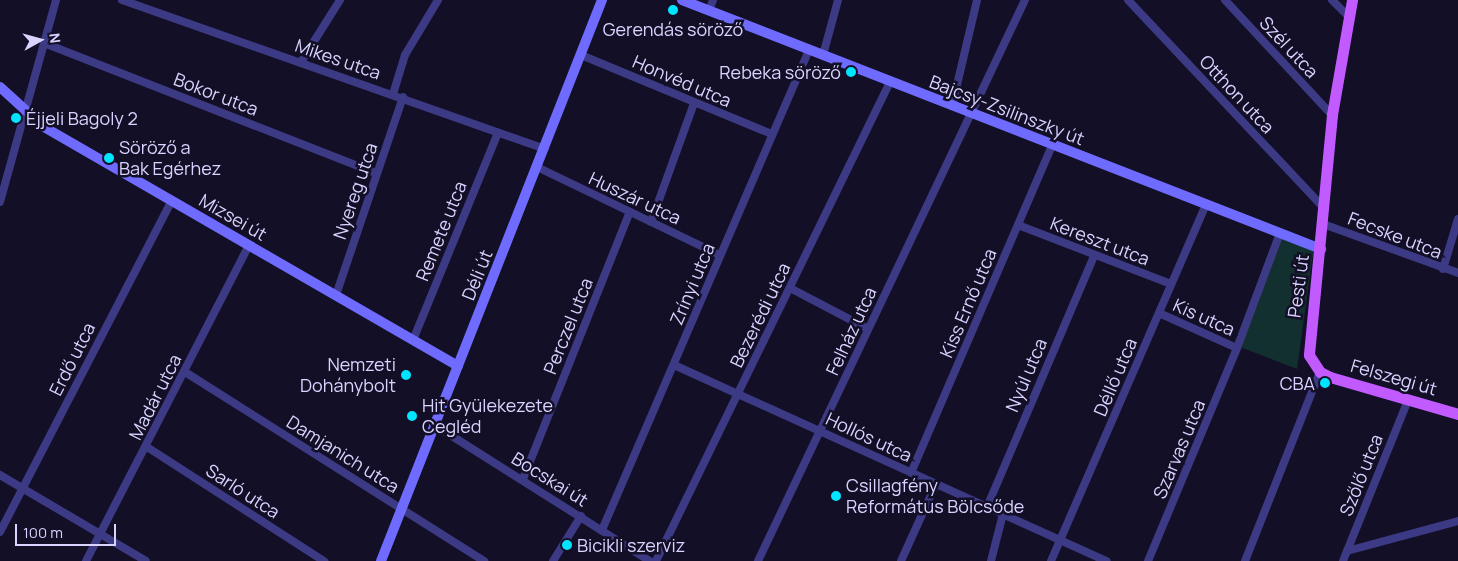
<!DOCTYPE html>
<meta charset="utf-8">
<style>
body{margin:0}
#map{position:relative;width:1458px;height:561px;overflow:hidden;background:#130f26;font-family:Manrope,sans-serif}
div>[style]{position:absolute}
.green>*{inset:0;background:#12302f}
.street>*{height:8px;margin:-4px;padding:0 4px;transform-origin:4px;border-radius:4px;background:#3d3a85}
.secondary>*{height:10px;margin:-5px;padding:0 5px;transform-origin:5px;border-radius:5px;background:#6f6bff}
.primary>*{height:11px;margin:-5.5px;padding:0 5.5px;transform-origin:5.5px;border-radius:5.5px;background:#c25bff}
.dots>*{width:14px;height:14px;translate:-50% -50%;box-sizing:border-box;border:2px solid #130f26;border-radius:50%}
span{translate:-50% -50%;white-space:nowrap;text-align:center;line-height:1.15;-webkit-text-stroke:5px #130f26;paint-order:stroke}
.poi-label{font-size:18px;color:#d9d4ff}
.right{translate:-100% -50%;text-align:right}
.left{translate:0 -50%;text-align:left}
.street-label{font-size:18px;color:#d9d4ff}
.north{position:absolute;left:15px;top:15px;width:50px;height:50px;-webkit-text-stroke:4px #130f26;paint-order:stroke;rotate:83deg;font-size:14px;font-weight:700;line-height:20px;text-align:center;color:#d9d4ff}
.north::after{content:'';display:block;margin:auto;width:18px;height:22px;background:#d9d4ff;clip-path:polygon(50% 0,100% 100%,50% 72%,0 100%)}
.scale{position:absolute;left:15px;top:524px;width:101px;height:22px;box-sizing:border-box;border:2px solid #d9d4ff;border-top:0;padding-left:6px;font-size:15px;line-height:18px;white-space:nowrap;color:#d9d4ff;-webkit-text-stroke:4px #130f26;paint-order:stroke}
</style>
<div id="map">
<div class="green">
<div style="clip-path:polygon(1280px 233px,1314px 246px,1297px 369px,1240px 347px)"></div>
</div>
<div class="street">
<div style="left:122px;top:0;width:448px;rotate:19.4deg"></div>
<div style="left:1128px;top:0;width:286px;rotate:46.7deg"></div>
<div style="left:1225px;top:0;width:157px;rotate:47.1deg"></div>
<div style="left:1332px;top:0;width:23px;rotate:45deg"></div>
<div style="left:709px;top:11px;width:12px;rotate:-70deg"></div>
<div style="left:44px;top:43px;width:357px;rotate:21.4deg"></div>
<div style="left:581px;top:55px;width:207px;rotate:22.5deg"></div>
<div style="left:823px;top:55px;width:57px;rotate:-74.7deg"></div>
<div style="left:301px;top:62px;width:73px;rotate:-57.8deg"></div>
<div style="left:393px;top:94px;width:41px;rotate:-72.9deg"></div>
<div style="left:405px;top:55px;width:64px;rotate:-59deg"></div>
<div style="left:952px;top:106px;width:109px;rotate:-76.7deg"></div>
<div style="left:537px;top:167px;width:203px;rotate:25.7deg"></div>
<div style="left:0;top:202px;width:210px;rotate:-74.5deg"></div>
<div style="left:651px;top:222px;width:127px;rotate:-70.1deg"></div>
<div style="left:1323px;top:224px;width:144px;rotate:19.9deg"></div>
<div style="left:1018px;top:225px;width:164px;rotate:21.1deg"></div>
<div style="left:1443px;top:269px;width:52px;rotate:-73.3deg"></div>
<div style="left:790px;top:288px;width:88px;rotate:27.7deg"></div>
<div style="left:336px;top:295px;width:209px;rotate:-71.3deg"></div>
<div style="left:1159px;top:313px;width:85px;rotate:24.2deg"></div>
<div style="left:413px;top:340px;width:224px;rotate:-67.7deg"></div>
<div style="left:674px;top:365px;width:475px;rotate:24.4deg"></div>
<div style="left:185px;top:372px;width:354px;rotate:32.3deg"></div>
<div style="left:433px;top:424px;width:257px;rotate:32.3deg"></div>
<div style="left:147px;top:447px;width:211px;rotate:32.8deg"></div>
<div style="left:911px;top:473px;width:357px;rotate:-66.7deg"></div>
<div style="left:0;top:475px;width:169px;rotate:30.5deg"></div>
<div style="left:523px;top:479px;width:288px;rotate:-68.2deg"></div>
<div style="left:987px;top:507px;width:273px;rotate:-66.9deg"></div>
<div style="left:602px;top:530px;width:523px;rotate:-66.67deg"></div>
<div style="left:0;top:532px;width:374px;rotate:-62.6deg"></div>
<div style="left:1347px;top:551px;width:115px;rotate:-15.1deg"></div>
<div style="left:86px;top:561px;width:356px;rotate:-62.7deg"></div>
<div style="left:553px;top:561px;width:53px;rotate:-58.1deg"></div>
<div style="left:656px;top:561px;width:533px;rotate:-63.96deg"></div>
<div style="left:758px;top:561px;width:621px;rotate:-64.55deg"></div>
<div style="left:901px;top:561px;width:85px;rotate:-65.6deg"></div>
<div style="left:991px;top:561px;width:49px;rotate:-75.7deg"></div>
<div style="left:1051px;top:561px;width:388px;rotate:-66.5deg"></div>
<div style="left:1148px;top:561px;width:231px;rotate:-67.3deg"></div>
<div style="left:1237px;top:348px;width:123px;rotate:-69.5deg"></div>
<div style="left:1245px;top:561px;width:203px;rotate:-68.4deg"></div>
<div style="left:1343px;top:561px;width:174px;rotate:-68deg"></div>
</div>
<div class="secondary">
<div style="left:682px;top:0;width:686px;rotate:21.29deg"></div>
<div style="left:0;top:87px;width:59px;rotate:42.3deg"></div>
<div style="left:44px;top:127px;width:478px;rotate:30deg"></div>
<div style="left:381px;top:561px;width:603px;rotate:-68.5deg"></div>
</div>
<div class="primary">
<div style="left:1352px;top:0;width:117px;rotate:99.9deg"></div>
<div style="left:1332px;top:115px;width:241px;rotate:95.5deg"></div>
<div style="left:1309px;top:355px;width:20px;rotate:57deg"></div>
<div style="left:1320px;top:372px;width:11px;rotate:27deg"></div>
<div style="left:1330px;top:377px;width:133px;rotate:16.1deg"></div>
</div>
<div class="dots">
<div style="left:673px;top:10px;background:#00e5ff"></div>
<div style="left:851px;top:72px;background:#00e5ff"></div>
<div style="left:16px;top:118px;background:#00e5ff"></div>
<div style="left:109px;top:158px;background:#00e5ff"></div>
<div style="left:406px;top:375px;background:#00e5ff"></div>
<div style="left:1325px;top:383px;background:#00e5ff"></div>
<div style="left:412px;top:416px;background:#00e5ff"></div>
<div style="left:836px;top:496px;background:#00e5ff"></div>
<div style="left:567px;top:545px;background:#00e5ff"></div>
</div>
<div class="poi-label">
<span style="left:673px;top:29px">Gerendás söröző</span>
<span class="right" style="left:841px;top:72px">Rebeka söröző</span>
<span class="left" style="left:26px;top:118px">Éjjeli Bagoly 2</span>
<span class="left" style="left:119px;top:158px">Söröző a<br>Bak Egérhez</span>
<span class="right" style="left:396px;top:375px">Nemzeti<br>Dohánybolt</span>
<span class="right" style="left:1315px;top:383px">CBA</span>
<span class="left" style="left:422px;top:416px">Hit Gyülekezete<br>Cegléd</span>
<span class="left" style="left:846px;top:496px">Csillagfény<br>Református Bölcsőde</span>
<span class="left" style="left:577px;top:545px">Bicikli szerviz</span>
</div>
<div class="street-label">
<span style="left:1289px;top:47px;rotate:47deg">Szél utca</span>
<span style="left:338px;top:59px;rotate:19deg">Mikes utca</span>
<span style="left:682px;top:81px;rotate:23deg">Honvéd utca</span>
<span style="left:216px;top:94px;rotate:21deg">Bokor utca</span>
<span style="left:1237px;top:94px;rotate:47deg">Otthon utca</span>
<span style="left:1007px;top:110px;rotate:21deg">Bajcsy-Zsilinszky út</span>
<span style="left:355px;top:191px;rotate:-71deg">Nyereg utca</span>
<span style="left:635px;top:198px;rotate:25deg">Huszár utca</span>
<span style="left:233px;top:217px;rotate:30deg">Mizsei út</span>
<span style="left:441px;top:231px;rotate:-68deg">Remete utca</span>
<span style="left:1395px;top:235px;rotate:21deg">Fecske utca</span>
<span style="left:1100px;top:241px;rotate:21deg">Kereszt utca</span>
<span style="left:477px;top:275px;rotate:-68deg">Déli út</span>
<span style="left:692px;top:284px;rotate:-67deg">Zrínyi utca</span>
<span style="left:1298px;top:286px;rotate:-82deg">Pesti út</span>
<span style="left:968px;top:303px;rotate:-67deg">Kiss Ernő utca</span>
<span style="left:760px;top:315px;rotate:-64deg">Bezerédi utca</span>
<span style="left:1204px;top:317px;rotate:24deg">Kis utca</span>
<span style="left:568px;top:326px;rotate:-68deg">Perczel utca</span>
<span style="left:851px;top:331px;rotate:-65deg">Felház utca</span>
<span style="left:72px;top:359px;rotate:-63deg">Erdő utca</span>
<span style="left:1026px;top:375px;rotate:-67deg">Nyúl utca</span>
<span style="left:1115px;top:377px;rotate:-67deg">Déllő utca</span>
<span style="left:1394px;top:377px;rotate:16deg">Felszegi út</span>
<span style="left:155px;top:397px;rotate:-63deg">Madár utca</span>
<span style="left:869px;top:437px;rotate:25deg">Hollós utca</span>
<span style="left:1179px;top:449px;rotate:-67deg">Szarvas utca</span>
<span style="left:343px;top:454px;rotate:32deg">Damjanich utca</span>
<span style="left:1361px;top:475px;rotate:-68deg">Szőlő utca</span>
<span style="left:550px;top:479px;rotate:32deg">Bocskai út</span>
<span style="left:243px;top:491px;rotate:33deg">Sarló utca</span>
</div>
<div class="north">N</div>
<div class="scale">100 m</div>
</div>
